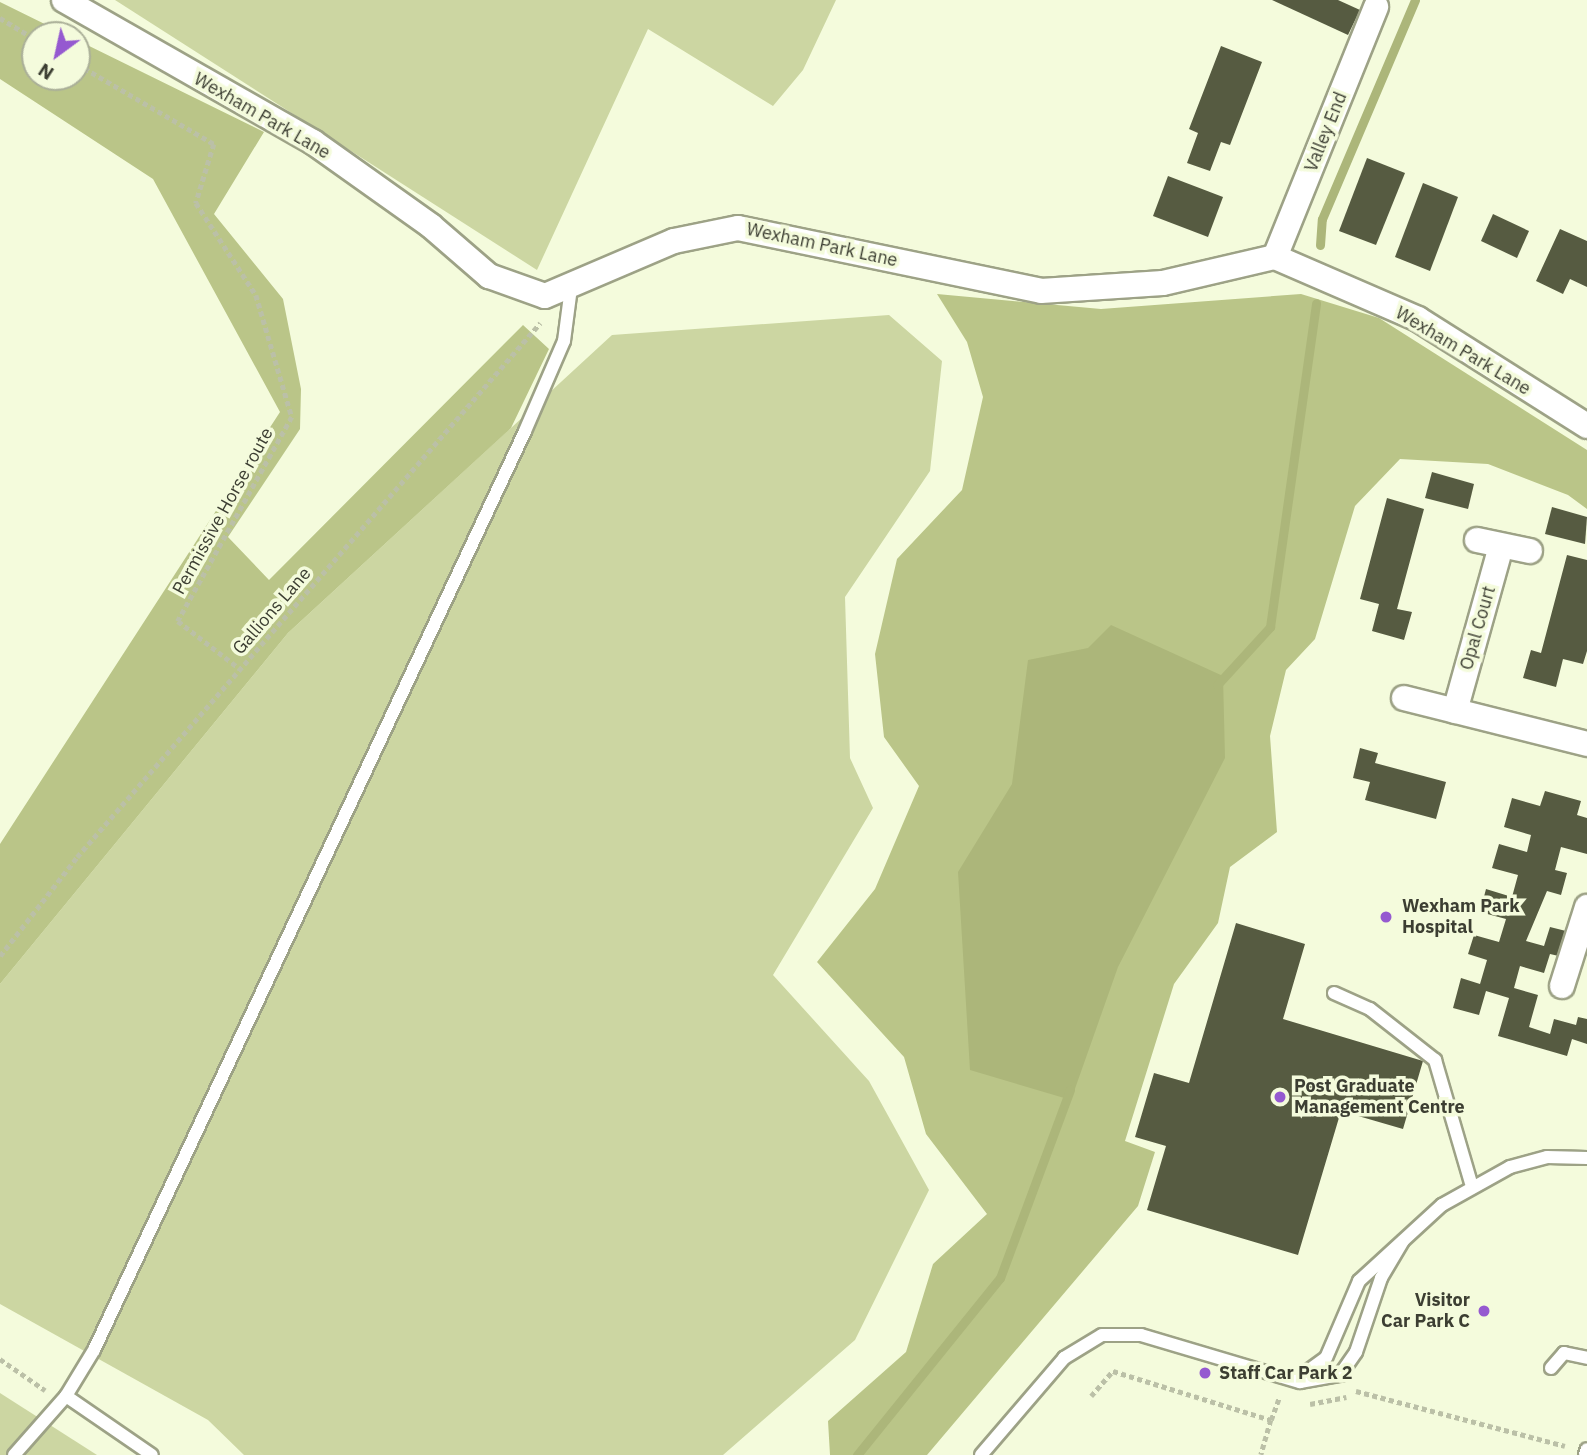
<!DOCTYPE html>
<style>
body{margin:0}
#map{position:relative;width:1587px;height:1455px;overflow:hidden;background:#f4fbdc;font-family:"IBM Plex Sans",sans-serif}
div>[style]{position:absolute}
.green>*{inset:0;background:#ccd6a2}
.forest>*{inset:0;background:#bac588}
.water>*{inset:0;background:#acb67a}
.stream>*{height:9px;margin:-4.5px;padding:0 4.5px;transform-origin:4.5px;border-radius:4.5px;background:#acb67a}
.building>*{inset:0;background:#565b41}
.path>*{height:4.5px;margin-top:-2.25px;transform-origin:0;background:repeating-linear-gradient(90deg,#bbc0a7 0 5px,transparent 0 8.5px)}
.roads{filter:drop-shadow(2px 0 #9da286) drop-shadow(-2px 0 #9da286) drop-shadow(0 2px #9da286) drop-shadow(0 -2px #9da286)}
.service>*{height:12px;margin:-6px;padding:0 6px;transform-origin:6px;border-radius:6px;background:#fff}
.minor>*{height:24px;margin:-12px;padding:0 12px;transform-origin:12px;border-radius:12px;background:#fff}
.dots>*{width:19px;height:19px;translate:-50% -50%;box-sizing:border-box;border:4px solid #f4fbdc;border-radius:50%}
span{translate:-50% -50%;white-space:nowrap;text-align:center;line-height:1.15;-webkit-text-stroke:7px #f4fbdc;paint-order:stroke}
.street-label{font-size:18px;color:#3c3e32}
.poi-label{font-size:18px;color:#3c3e32;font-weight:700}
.left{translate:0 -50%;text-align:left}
.right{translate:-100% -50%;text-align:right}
.north{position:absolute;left:21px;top:21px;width:70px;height:70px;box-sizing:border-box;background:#f4fbdc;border:2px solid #aaaf98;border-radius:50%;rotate:213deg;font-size:19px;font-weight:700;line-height:28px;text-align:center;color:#3c3e32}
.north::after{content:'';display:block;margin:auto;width:24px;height:32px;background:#9559d0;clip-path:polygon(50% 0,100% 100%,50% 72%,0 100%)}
</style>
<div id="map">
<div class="green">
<div style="clip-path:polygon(115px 0,836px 0,803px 70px,773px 106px,648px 29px,537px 270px)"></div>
<div style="clip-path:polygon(889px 315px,942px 361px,930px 471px,845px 597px,850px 758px,873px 808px,773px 975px,869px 1081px,929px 1190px,855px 1340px,723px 1455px,244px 1455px,208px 1420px,0 1304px,0 984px,288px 633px,612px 335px)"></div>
<div style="clip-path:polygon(0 1393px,97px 1455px,0 1455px)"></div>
</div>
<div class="forest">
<div style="clip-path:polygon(0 2px,67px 35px,35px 35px,35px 77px,77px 77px,77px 40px,264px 132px,214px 214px,283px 299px,301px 389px,300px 429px,228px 537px,269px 580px,523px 325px,549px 349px,511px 428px,288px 633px,0 984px,0 844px,280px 412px,153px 179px,0 79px)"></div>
<div style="clip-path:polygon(937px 294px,1101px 309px,1301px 294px,1379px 318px,1587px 450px,1587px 509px,1568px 495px,1488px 464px,1400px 459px,1355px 506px,1315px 639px,1286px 670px,1270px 736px,1277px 832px,1230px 867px,1218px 923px,1174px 984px,1125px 1141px,1155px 1152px,1138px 1206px,927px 1455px,830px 1455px,828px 1421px,906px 1352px,933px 1264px,987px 1214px,926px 1134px,904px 1057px,817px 962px,875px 889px,919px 786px,884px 737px,875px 654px,897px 559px,962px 490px,983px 397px,967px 342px)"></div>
</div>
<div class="water">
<div style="clip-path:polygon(1111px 625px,1223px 676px,1225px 758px,1118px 967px,1071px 1100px,970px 1070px,958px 872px,1012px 784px,1028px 660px,1088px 648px)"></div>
</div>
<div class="stream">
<div style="left:1320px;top:245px;width:26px;rotate:-86deg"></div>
<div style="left:1322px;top:219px;width:238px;rotate:-67deg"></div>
<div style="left:1217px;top:685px;width:79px;rotate:-47.6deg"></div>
<div style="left:1270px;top:627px;width:327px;rotate:-81.9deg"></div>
<div style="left:857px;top:1455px;width:228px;rotate:-51.1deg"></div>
<div style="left:1000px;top:1278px;width:201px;rotate:-69.6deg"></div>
</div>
<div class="building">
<div style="clip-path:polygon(1272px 0,1338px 0,1360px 10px,1348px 35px)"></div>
<div style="clip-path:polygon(1221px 46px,1262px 62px,1230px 145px,1221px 142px,1210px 171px,1187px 163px,1198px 133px,1189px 129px)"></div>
<div style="clip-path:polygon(1367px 158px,1405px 173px,1376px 245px,1339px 231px)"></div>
<div style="clip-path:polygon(1168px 176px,1223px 197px,1208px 237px,1153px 216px)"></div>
<div style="clip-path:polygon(1423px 183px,1458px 197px,1430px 271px,1395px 257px)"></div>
<div style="clip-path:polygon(1493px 214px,1529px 231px,1517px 258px,1481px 241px)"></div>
<div style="clip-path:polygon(1560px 229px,1587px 241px,1587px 287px,1570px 279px,1563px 294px,1536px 281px)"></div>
<div style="clip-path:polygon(1432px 472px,1474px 484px,1468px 509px,1425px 498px)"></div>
<div style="clip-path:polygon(1387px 498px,1424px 509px,1397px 609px,1412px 612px,1404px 640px,1372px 631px,1379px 604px,1360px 599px)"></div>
<div style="clip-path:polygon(1552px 507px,1587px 517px,1585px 544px,1545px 534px)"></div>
<div style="clip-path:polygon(1567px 555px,1587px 560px,1587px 651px,1583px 664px,1563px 659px,1556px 687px,1523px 678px,1531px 650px,1541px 653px)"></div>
<div style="clip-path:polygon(1360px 748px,1378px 753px,1375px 763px,1446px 782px,1436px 819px,1365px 800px,1370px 782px,1353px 778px)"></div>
<div style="clip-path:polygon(1545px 791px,1581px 801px,1577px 815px,1587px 818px,1587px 854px,1561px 847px,1555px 870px,1567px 873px,1561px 895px,1547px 891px,1526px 941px,1544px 946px,1550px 927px,1570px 932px,1563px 957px,1550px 954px,1544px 973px,1520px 966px,1514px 988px,1538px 995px,1529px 1027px,1550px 1034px,1554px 1019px,1576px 1025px,1578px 1017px,1587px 1019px,1587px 1044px,1572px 1039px,1567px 1056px,1498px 1036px,1509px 998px,1486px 991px,1479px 1015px,1453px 1008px,1461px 978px,1480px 984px,1487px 960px,1468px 954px,1474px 935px,1499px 942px,1506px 919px,1480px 912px,1486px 889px,1512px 897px,1518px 875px,1492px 868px,1499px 844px,1527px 852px,1531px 835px,1504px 827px,1512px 798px,1540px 806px)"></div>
<div style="clip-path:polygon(1236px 923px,1305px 944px,1283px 1019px,1423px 1061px,1403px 1129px,1341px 1111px,1298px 1255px,1147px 1210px,1166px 1146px,1135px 1137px,1154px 1073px,1189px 1083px)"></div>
</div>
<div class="path">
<div style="left:0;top:18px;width:41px;rotate:31deg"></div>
<div style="left:77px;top:64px;width:159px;rotate:30.3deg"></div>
<div style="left:214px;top:144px;width:62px;rotate:107deg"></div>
<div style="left:196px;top:203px;width:110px;rotate:56.9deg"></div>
<div style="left:256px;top:295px;width:127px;rotate:73.6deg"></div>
<div style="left:292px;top:417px;width:234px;rotate:119.2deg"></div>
<div style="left:178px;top:621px;width:78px;rotate:37.7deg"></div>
<div style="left:0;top:956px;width:125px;rotate:-52.1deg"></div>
<div style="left:77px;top:857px;width:707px;rotate:-49.07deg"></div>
<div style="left:0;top:1359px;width:55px;rotate:34.6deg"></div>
<div style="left:1356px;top:1391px;width:216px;rotate:14.7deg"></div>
<div style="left:1091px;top:1396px;width:33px;rotate:-49deg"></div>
<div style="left:1113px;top:1371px;width:165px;rotate:17.2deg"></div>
<div style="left:1271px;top:1420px;width:36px;rotate:106deg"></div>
<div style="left:1310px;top:1404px;width:37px;rotate:-11deg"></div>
<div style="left:1271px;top:1420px;width:23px;rotate:-70deg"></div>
</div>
<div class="roads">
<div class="service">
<div style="left:1334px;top:993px;width:39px;rotate:24deg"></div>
<div style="left:1370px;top:1009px;width:83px;rotate:38.1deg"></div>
<div style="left:1435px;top:1060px;width:128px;rotate:73.7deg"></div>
<div style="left:1551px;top:1368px;width:20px;rotate:-49deg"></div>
<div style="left:1564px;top:1353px;width:24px;rotate:12deg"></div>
<div style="left:1298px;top:1378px;width:34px;rotate:-36deg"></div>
<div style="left:1326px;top:1358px;width:84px;rotate:-66.8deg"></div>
<div style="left:1359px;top:1281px;width:113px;rotate:-42.5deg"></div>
<div style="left:1442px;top:1205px;width:78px;rotate:-29.2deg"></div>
<div style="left:1510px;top:1167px;width:38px;rotate:-15deg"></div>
<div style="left:1547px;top:1157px;width:40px;rotate:1.4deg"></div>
<div style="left:66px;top:1396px;width:104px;rotate:34.5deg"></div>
<div style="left:14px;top:1455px;width:79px;rotate:-48.6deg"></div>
<div style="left:66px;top:1396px;width:54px;rotate:-58.7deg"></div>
<div style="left:94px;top:1350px;width:1015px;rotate:-64.87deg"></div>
<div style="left:525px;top:431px;width:98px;rotate:-66.6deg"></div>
<div style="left:564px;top:341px;width:53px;rotate:-82.5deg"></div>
<div style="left:981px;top:1455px;width:128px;rotate:-49.4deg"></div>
<div style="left:1064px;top:1358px;width:44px;rotate:-31.2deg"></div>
<div style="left:1102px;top:1335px;width:39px"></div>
<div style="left:1141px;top:1335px;width:166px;rotate:16.5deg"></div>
<div style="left:1300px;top:1382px;width:41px;rotate:-9.9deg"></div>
<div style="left:1340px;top:1375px;width:28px;rotate:-55deg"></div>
<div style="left:1356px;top:1352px;width:78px;rotate:-71.3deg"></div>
<div style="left:1381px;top:1278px;width:43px;rotate:-59.3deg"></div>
<div style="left:1585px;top:1455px;width:6px;rotate:-72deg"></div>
</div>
<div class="minor">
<div style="left:64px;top:0;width:287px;rotate:29.7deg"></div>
<div style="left:313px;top:142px;width:145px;rotate:35.4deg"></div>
<div style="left:431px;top:226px;width:77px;rotate:40.8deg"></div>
<div style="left:489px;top:276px;width:59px;rotate:19.7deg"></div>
<div style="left:545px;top:296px;width:140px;rotate:-23.1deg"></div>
<div style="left:674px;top:241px;width:65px;rotate:-11.5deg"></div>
<div style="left:738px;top:228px;width:309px;rotate:11.7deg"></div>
<div style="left:1041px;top:291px;width:122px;rotate:-3.8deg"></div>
<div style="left:1163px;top:283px;width:115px;rotate:-13.1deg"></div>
<div style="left:1275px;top:257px;width:156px;rotate:23.4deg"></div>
<div style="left:1418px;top:319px;width:200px;rotate:32.3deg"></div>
<div style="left:1275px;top:257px;width:270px;rotate:-68deg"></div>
<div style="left:1477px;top:540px;width:54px;rotate:11.7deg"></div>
<div style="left:1404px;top:698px;width:189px;rotate:14.1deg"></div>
<div style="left:1455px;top:711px;width:171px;rotate:-74.4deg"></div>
<div style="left:1562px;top:986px;width:83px;rotate:-72.4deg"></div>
</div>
</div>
<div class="dots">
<div style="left:1386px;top:917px;background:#9559d0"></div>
<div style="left:1280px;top:1097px;background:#9559d0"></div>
<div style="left:1484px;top:1311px;background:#9559d0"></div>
<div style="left:1205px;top:1373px;background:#9559d0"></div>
</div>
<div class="street-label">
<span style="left:262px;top:116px;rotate:30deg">Wexham Park Lane</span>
<span style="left:1326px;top:132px;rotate:-68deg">Valley End</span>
<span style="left:822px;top:245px;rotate:12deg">Wexham Park Lane</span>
<span style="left:1463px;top:351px;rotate:31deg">Wexham Park Lane</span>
<span style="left:223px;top:511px;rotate:-61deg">Permissive Horse route</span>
<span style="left:272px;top:611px;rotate:-49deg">Gallions Lane</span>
<span style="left:1478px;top:628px;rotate:-74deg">Opal Court</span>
</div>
<div class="poi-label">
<span class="left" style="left:1402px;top:917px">Wexham Park<br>Hospital</span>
<span class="left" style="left:1294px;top:1097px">Post Graduate<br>Management Centre</span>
<span class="right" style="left:1470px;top:1311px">Visitor<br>Car Park C</span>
<span class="left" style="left:1219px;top:1373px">Staff Car Park 2</span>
</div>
<div class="north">N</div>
</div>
